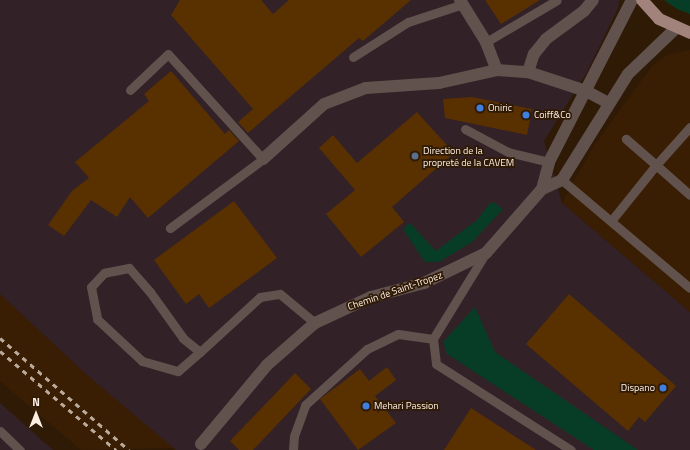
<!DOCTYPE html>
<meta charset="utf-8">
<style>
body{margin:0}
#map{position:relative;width:690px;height:450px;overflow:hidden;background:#2f1a06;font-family:"Titillium Web",sans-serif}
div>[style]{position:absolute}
.built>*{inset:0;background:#391e04}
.industrial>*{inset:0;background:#332128}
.green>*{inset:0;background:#073d27}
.building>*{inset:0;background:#593000}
.lane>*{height:9px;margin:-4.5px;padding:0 4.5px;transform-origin:4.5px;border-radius:4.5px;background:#61524e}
.street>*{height:12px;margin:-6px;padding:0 6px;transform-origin:6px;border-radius:6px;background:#61524e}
.primary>*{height:12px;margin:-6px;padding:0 6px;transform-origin:6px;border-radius:6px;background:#a2837c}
.rail>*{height:3px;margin-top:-1.5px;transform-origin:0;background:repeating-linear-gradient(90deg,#bbaa9b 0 5px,transparent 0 10px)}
.dots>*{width:11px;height:11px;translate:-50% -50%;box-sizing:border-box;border:2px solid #2f1a06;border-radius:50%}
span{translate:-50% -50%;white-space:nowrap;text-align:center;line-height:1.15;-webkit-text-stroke:3.5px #2f1a06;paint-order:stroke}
.poi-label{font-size:10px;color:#feefe3}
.left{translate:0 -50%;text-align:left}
.right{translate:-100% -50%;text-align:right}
.street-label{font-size:10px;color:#feefe3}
.north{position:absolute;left:16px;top:394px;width:40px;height:40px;-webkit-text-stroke:3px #2f1a06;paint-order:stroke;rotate:0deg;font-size:11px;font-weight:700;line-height:16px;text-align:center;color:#feefe3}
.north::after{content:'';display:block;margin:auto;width:14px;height:18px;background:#feefe3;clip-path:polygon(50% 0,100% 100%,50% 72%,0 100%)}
</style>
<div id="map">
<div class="built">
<div style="clip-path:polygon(690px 50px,690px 312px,562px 203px,593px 147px,652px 66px,669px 54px)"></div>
<div style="clip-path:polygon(0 294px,87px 375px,174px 448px,81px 450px,0 381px)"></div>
</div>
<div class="industrial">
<div style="clip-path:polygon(0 0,619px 0,618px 8px,587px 72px,544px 141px,562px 203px,690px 312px,690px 450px,176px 450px,87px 375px,0 294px)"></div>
<div style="clip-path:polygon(0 403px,53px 450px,0 450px)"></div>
</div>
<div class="green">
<div style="clip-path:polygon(664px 0,690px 0,690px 14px,677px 9px)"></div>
<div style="clip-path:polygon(490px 203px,495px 203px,503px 209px,472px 242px,439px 262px,425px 262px,403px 229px,410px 223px,436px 251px,477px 220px)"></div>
<div style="clip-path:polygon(475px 307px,495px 352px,638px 450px,594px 450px,447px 354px,443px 342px)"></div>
</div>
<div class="building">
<div style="clip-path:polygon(180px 0,261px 0,273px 14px,289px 0,411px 0,363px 41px,359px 38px,248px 133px,238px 122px,253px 109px,171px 15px)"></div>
<div style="clip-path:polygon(485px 0,540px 0,501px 24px)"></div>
<div style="clip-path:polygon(171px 71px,225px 134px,229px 130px,239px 141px,148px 218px,130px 197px,117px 217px,91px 200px,64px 236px,48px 225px,72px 191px,89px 178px,75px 162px,149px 101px,144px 94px)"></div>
<div style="clip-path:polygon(472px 97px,532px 109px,527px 135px,445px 118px,443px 99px)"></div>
<div style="clip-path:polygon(417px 112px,454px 153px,392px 207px,404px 222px,361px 257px,326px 214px,355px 190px,319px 148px,333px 135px,357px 163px)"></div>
<div style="clip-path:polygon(234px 201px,277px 258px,209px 308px,199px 294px,186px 304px,154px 260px)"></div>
<div style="clip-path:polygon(569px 294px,676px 386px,645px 422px,639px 417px,628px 431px,526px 344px)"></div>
<div style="clip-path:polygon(387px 367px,396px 380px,375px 396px,396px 423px,358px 450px,320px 399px,360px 369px,369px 381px)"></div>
<div style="clip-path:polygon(295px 373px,311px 389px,253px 450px,239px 450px,230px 441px)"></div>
<div style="clip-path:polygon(471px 408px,536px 450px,444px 450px)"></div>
</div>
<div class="lane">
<div style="left:486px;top:42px;width:82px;rotate:-30.6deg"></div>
<div style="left:353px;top:57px;width:65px;rotate:-32.5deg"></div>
<div style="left:408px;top:22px;width:58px;rotate:-18.1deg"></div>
<div style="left:130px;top:90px;width:52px;rotate:-43.5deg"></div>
<div style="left:168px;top:54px;width:142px;rotate:47.9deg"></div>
<div style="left:263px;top:159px;width:116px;rotate:143.4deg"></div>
<div style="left:690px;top:127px;width:51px;rotate:131.8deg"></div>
<div style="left:656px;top:165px;width:45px;rotate:41.4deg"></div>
<div style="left:465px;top:129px;width:49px;rotate:28.1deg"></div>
<div style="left:508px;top:152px;width:42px;rotate:13.7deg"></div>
<div style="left:562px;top:180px;width:167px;rotate:40.2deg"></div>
<div style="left:611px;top:221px;width:72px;rotate:-51.2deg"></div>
<div style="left:656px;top:165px;width:40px;rotate:-139deg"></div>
<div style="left:485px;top:254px;width:100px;rotate:121.5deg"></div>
<div style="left:433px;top:339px;width:25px;rotate:83deg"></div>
<div style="left:436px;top:364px;width:160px;rotate:32.5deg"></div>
<div style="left:200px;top:352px;width:22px;rotate:-141deg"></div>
<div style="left:183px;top:338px;width:57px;rotate:-125.7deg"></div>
<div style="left:150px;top:292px;width:32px;rotate:-131deg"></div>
<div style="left:129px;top:268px;width:25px;rotate:169deg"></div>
<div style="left:104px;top:273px;width:19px;rotate:133deg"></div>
<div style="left:91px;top:287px;width:33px;rotate:79deg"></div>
<div style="left:97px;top:319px;width:62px;rotate:43deg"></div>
<div style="left:142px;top:361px;width:37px;rotate:16deg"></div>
<div style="left:178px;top:371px;width:29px;rotate:-41deg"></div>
<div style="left:200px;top:352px;width:81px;rotate:-42.5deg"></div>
<div style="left:260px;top:297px;width:20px;rotate:-9deg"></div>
<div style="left:280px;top:294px;width:45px;rotate:39.6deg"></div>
<div style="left:0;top:431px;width:28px;rotate:44deg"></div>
<div style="left:293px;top:450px;width:14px;rotate:-86deg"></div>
<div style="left:294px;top:436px;width:33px;rotate:-70deg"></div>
<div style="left:305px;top:405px;width:84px;rotate:-42.1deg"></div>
<div style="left:367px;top:349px;width:34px;rotate:-26deg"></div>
<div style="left:398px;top:334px;width:35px;rotate:8deg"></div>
</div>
<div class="street">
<div style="left:460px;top:0;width:49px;rotate:58.2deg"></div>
<div style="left:486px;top:42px;width:30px;rotate:69deg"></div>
<div style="left:497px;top:70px;width:31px;rotate:4deg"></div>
<div style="left:528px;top:72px;width:61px;rotate:18.1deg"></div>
<div style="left:586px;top:91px;width:26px;rotate:28deg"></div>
<div style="left:528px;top:72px;width:19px;rotate:-72deg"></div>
<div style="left:534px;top:54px;width:19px;rotate:-51deg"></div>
<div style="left:546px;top:39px;width:47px;rotate:-36.4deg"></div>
<div style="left:584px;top:11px;width:14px;rotate:-51deg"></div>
<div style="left:263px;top:159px;width:82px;rotate:-42deg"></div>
<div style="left:324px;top:104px;width:45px;rotate:-20.9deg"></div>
<div style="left:366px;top:88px;width:73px;rotate:-3.9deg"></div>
<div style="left:439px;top:83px;width:59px;rotate:-12.6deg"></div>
<div style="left:542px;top:189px;width:28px;rotate:-75deg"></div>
<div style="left:549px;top:162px;width:182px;rotate:-62.9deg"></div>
<div style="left:201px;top:444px;width:103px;rotate:-50.1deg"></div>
<div style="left:267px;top:365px;width:64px;rotate:-41.2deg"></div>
<div style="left:315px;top:323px;width:62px;rotate:-24.9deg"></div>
<div style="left:371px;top:297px;width:55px;rotate:-14.8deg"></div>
<div style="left:424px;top:283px;width:69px;rotate:-25.8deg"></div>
<div style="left:486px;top:253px;width:85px;rotate:-48.8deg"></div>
<div style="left:542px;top:189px;width:22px;rotate:-24deg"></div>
<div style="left:562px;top:180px;width:125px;rotate:-58.1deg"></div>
<div style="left:628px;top:74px;width:66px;rotate:-43.8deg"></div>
</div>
<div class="primary">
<div style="left:642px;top:0;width:25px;rotate:48deg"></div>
<div style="left:659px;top:19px;width:34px;rotate:24deg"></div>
</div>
<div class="rail">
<div style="left:0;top:338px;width:171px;rotate:41deg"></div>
<div style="left:0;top:351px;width:153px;rotate:40.5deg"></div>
</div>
<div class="dots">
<div style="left:480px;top:108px;background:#3f7fe0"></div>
<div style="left:526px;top:115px;background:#3f7fe0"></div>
<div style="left:415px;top:156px;background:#5c6f8a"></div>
<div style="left:663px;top:388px;background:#3f7fe0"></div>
<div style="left:366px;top:406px;background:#3f7fe0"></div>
</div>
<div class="poi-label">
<span class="left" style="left:488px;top:108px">Oniric</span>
<span class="left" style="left:534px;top:115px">Coiff&amp;Co</span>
<span class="left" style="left:423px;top:156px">Direction de la<br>propreté de la CAVEM</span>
<span class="right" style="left:655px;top:388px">Dispano</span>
<span class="left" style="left:374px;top:406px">Mehari Passion</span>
</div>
<div class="street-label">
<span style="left:395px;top:291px;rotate:-19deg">Chemin de Saint-Tropez</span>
</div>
<div class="north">N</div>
</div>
